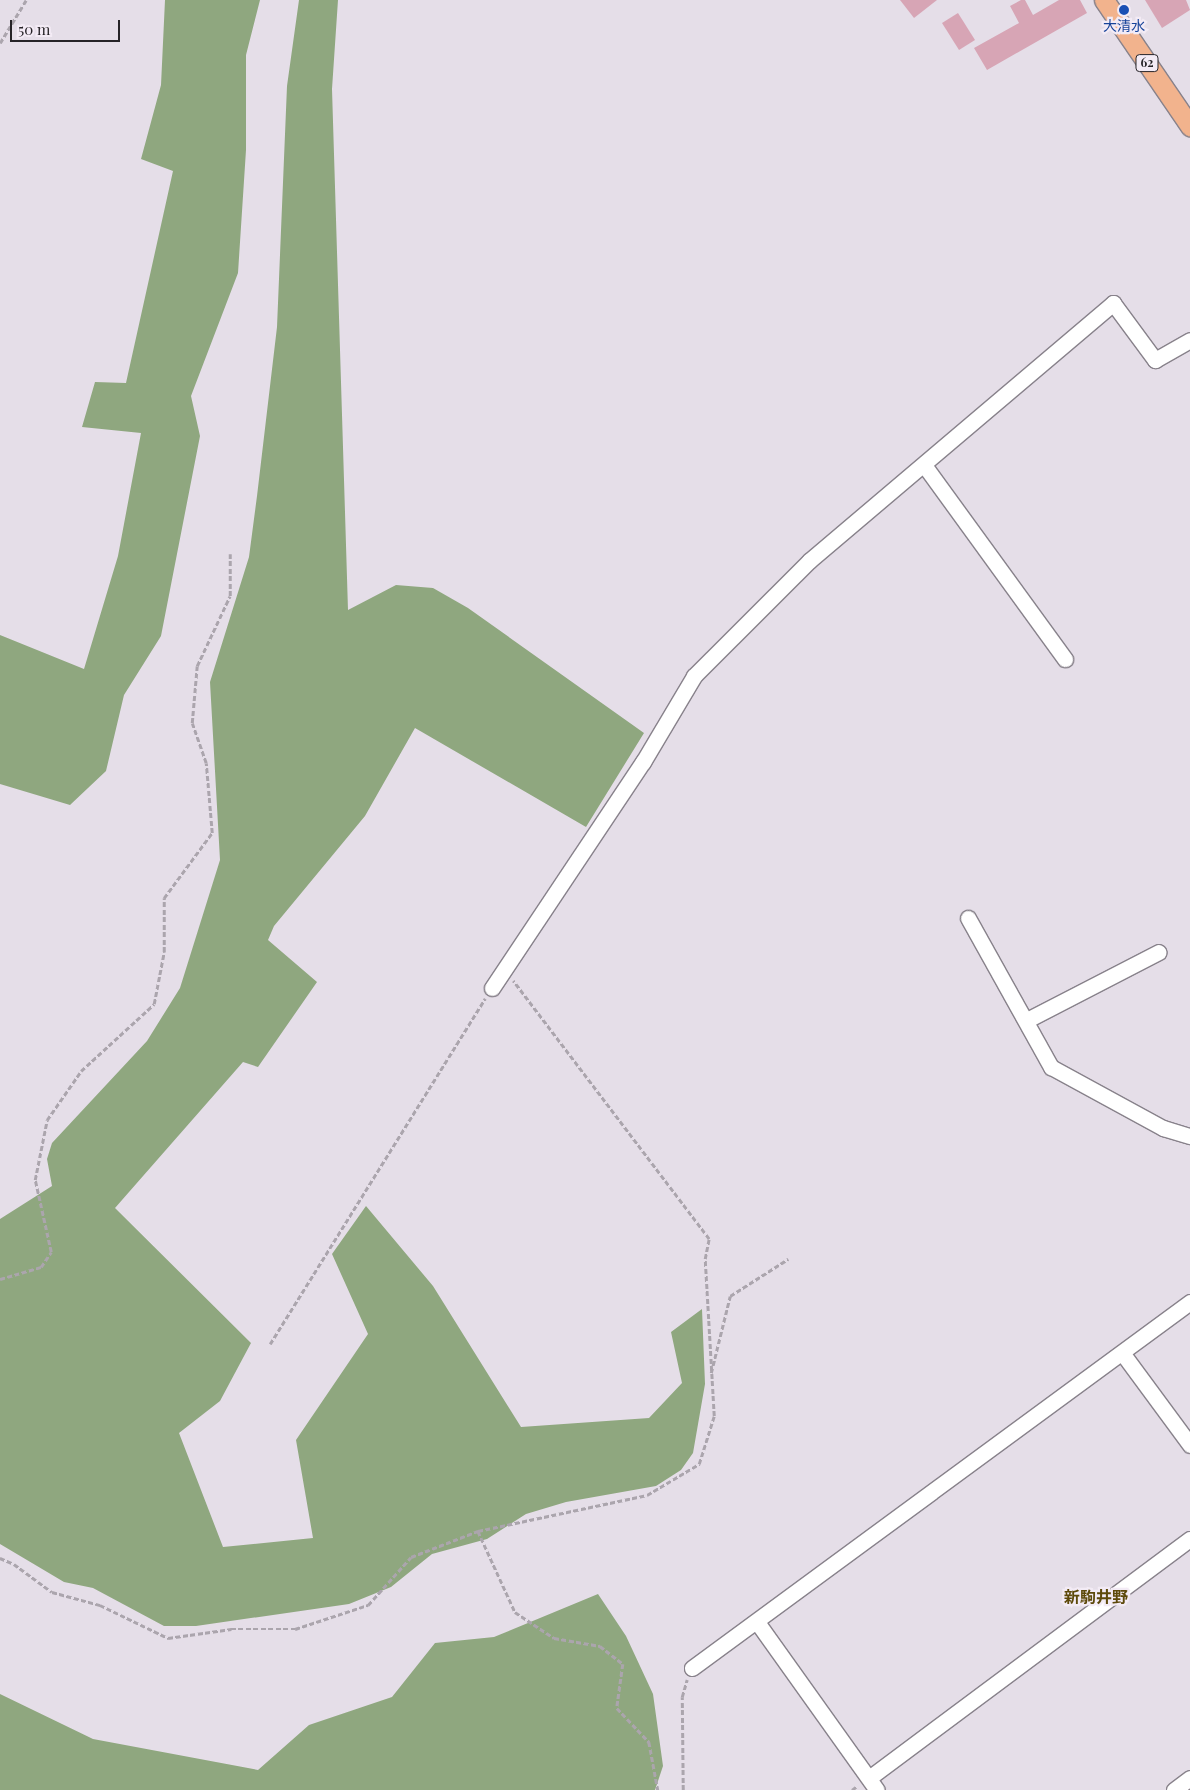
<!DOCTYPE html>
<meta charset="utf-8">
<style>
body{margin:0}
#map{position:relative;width:1190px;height:1790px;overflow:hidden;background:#e5dee8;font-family:"Playfair Display","Noto Sans JP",serif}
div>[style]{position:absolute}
.forest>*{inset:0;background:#8fa77f}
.building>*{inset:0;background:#d7a5b5}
.path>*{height:2.5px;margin-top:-1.25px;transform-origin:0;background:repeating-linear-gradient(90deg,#aba5ad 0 5px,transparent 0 7.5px)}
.roads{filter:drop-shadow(1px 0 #88828b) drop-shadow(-1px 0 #88828b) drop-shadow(0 1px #88828b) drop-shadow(0 -1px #88828b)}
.minor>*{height:15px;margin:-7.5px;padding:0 7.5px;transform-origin:7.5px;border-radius:7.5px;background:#fff}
.major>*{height:19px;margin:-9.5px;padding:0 9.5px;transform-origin:9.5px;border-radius:9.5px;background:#f2b38d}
.dots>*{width:14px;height:14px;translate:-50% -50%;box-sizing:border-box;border:2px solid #f3ebf5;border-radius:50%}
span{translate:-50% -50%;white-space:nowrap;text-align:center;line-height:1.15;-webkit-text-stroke:4.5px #f3ebf5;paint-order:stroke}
.shield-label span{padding:1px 4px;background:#f3ebf5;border:1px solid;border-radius:4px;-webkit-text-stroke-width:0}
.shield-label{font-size:12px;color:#262327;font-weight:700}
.transit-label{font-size:14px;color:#164399}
.quarter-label{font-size:16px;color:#5d490a;font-weight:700}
.scale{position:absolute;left:10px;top:20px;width:110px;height:22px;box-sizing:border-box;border:2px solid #262327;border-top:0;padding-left:6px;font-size:15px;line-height:18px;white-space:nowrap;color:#262327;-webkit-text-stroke:4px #f3ebf5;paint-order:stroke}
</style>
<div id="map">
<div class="forest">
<div style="clip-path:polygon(165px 0,260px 0,246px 55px,246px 150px,238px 273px,191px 396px,200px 436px,161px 636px,124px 695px,106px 771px,70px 805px,0 784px,0 635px,84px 669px,118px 556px,141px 433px,82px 427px,95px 382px,126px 383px,173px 171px,141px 159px,161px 85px)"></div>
<div style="clip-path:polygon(299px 0,338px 0,332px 89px,348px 610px,396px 585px,433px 588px,468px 608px,644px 733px,586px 827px,415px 728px,365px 816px,274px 926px,268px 940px,317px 982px,258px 1067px,243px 1062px,115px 1208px,251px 1343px,220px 1401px,179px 1433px,223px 1547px,313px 1538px,296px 1440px,368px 1334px,332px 1254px,366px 1206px,433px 1286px,521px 1427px,649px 1418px,682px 1383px,671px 1332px,702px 1309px,705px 1384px,693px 1453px,681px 1470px,656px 1486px,566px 1502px,526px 1514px,487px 1539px,432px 1554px,391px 1587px,349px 1604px,196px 1626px,164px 1626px,93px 1588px,64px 1582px,0 1544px,0 1219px,52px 1186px,47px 1159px,52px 1143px,147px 1041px,180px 988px,220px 860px,210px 682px,249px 557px,257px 496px,277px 327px,287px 86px)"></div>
<div style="clip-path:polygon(598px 1594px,626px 1636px,653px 1694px,663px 1766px,655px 1790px,0 1790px,0 1694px,93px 1739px,258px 1770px,309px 1725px,392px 1697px,435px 1643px,494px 1637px)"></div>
</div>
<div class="building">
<div style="clip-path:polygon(900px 0,937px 0,914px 18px)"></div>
<div style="clip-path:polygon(1021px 0,1025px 0,1033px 15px,1059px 0,1080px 0,1087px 13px,987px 70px,974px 48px,1019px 23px,1010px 6px)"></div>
<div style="clip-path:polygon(1145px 0,1186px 0,1190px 10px,1162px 28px)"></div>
<div style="clip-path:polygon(958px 13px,975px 40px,959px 50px,942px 23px)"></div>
</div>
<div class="path">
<div style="left:0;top:43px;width:50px;rotate:-58.8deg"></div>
<div style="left:0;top:1279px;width:43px;rotate:-16.3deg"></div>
<div style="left:41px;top:1267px;width:18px;rotate:-56deg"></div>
<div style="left:51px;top:1252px;width:74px;rotate:-102.5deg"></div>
<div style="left:35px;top:1180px;width:61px;rotate:-78.7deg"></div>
<div style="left:47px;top:1120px;width:60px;rotate:-55.2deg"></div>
<div style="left:81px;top:1071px;width:99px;rotate:-42.5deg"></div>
<div style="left:154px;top:1004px;width:53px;rotate:-79.1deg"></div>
<div style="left:164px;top:952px;width:54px;rotate:-90deg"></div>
<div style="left:164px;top:898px;width:81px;rotate:-53.6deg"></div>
<div style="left:212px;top:833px;width:70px;rotate:-94.9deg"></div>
<div style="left:206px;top:763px;width:42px;rotate:-109.3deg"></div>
<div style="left:192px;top:723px;width:57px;rotate:-85deg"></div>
<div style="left:197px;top:666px;width:77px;rotate:-64.8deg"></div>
<div style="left:230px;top:596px;width:42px;rotate:-90deg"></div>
<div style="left:270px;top:1344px;width:407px;rotate:-58.1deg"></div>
<div style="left:711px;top:1373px;width:79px;rotate:-76.1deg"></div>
<div style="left:730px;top:1296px;width:69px;rotate:-32.5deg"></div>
<div style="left:478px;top:1531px;width:89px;rotate:65.4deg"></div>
<div style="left:515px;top:1612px;width:47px;rotate:33.7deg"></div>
<div style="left:554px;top:1638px;width:47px;rotate:9.9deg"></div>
<div style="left:600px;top:1646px;width:29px;rotate:38deg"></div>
<div style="left:623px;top:1664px;width:44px;rotate:97.8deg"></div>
<div style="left:617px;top:1708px;width:47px;rotate:46.7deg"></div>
<div style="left:649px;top:1742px;width:49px;rotate:79.4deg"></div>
<div style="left:0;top:1558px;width:15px;rotate:23deg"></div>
<div style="left:14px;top:1564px;width:47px;rotate:36.4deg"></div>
<div style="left:52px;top:1592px;width:50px;rotate:15.2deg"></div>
<div style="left:100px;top:1605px;width:76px;rotate:25.9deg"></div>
<div style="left:168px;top:1638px;width:64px;rotate:-8.1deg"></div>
<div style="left:231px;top:1629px;width:64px"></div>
<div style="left:295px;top:1629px;width:77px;rotate:-18.2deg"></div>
<div style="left:368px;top:1605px;width:64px;rotate:-48.1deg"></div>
<div style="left:411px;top:1557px;width:72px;rotate:-21.2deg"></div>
<div style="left:478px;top:1531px;width:173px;rotate:-12deg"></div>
<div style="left:647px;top:1495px;width:61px;rotate:-30.8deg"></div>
<div style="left:699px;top:1464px;width:50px;rotate:-72.6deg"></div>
<div style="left:714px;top:1416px;width:157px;rotate:-93.3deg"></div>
<div style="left:705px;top:1259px;width:20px;rotate:-79deg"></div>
<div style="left:709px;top:1239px;width:324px;rotate:-127.2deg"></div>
<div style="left:683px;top:1790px;width:93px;rotate:-90.6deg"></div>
<div style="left:682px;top:1697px;width:18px;rotate:-74deg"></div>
<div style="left:852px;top:1790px;width:6px;rotate:-39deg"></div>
</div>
<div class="roads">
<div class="minor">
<div style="left:924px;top:465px;width:240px;rotate:54deg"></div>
<div style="left:968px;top:918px;width:171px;rotate:60.9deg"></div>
<div style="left:1051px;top:1067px;width:128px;rotate:28.6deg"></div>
<div style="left:1163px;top:1128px;width:28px;rotate:17deg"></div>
<div style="left:492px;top:988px;width:272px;rotate:-56.3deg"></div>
<div style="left:643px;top:762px;width:100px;rotate:-59.3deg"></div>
<div style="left:694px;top:676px;width:163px;rotate:-45deg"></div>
<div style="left:809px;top:561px;width:399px;rotate:-40.3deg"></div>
<div style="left:1113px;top:303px;width:71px;rotate:53.6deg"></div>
<div style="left:1155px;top:360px;width:40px;rotate:-29.7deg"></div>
<div style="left:1027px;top:1020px;width:148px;rotate:-27.3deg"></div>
<div style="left:1123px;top:1354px;width:113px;rotate:53.6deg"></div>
<div style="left:757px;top:1622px;width:206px;rotate:54.5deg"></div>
<div style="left:692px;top:1668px;width:618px;rotate:-36.31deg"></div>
<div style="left:869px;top:1778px;width:400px;rotate:-36.7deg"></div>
<div style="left:1174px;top:1790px;width:20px;rotate:-37deg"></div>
</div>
<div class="major">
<div style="left:1104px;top:0;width:153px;rotate:55.7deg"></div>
</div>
</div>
<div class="dots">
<div style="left:1124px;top:10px;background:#1a4fb4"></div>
</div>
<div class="shield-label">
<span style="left:1147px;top:63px">62</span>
</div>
<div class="transit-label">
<span style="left:1124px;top:26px">大清水</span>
</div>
<div class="quarter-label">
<span style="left:1096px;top:1597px">新駒井野</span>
</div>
<div class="scale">50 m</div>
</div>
